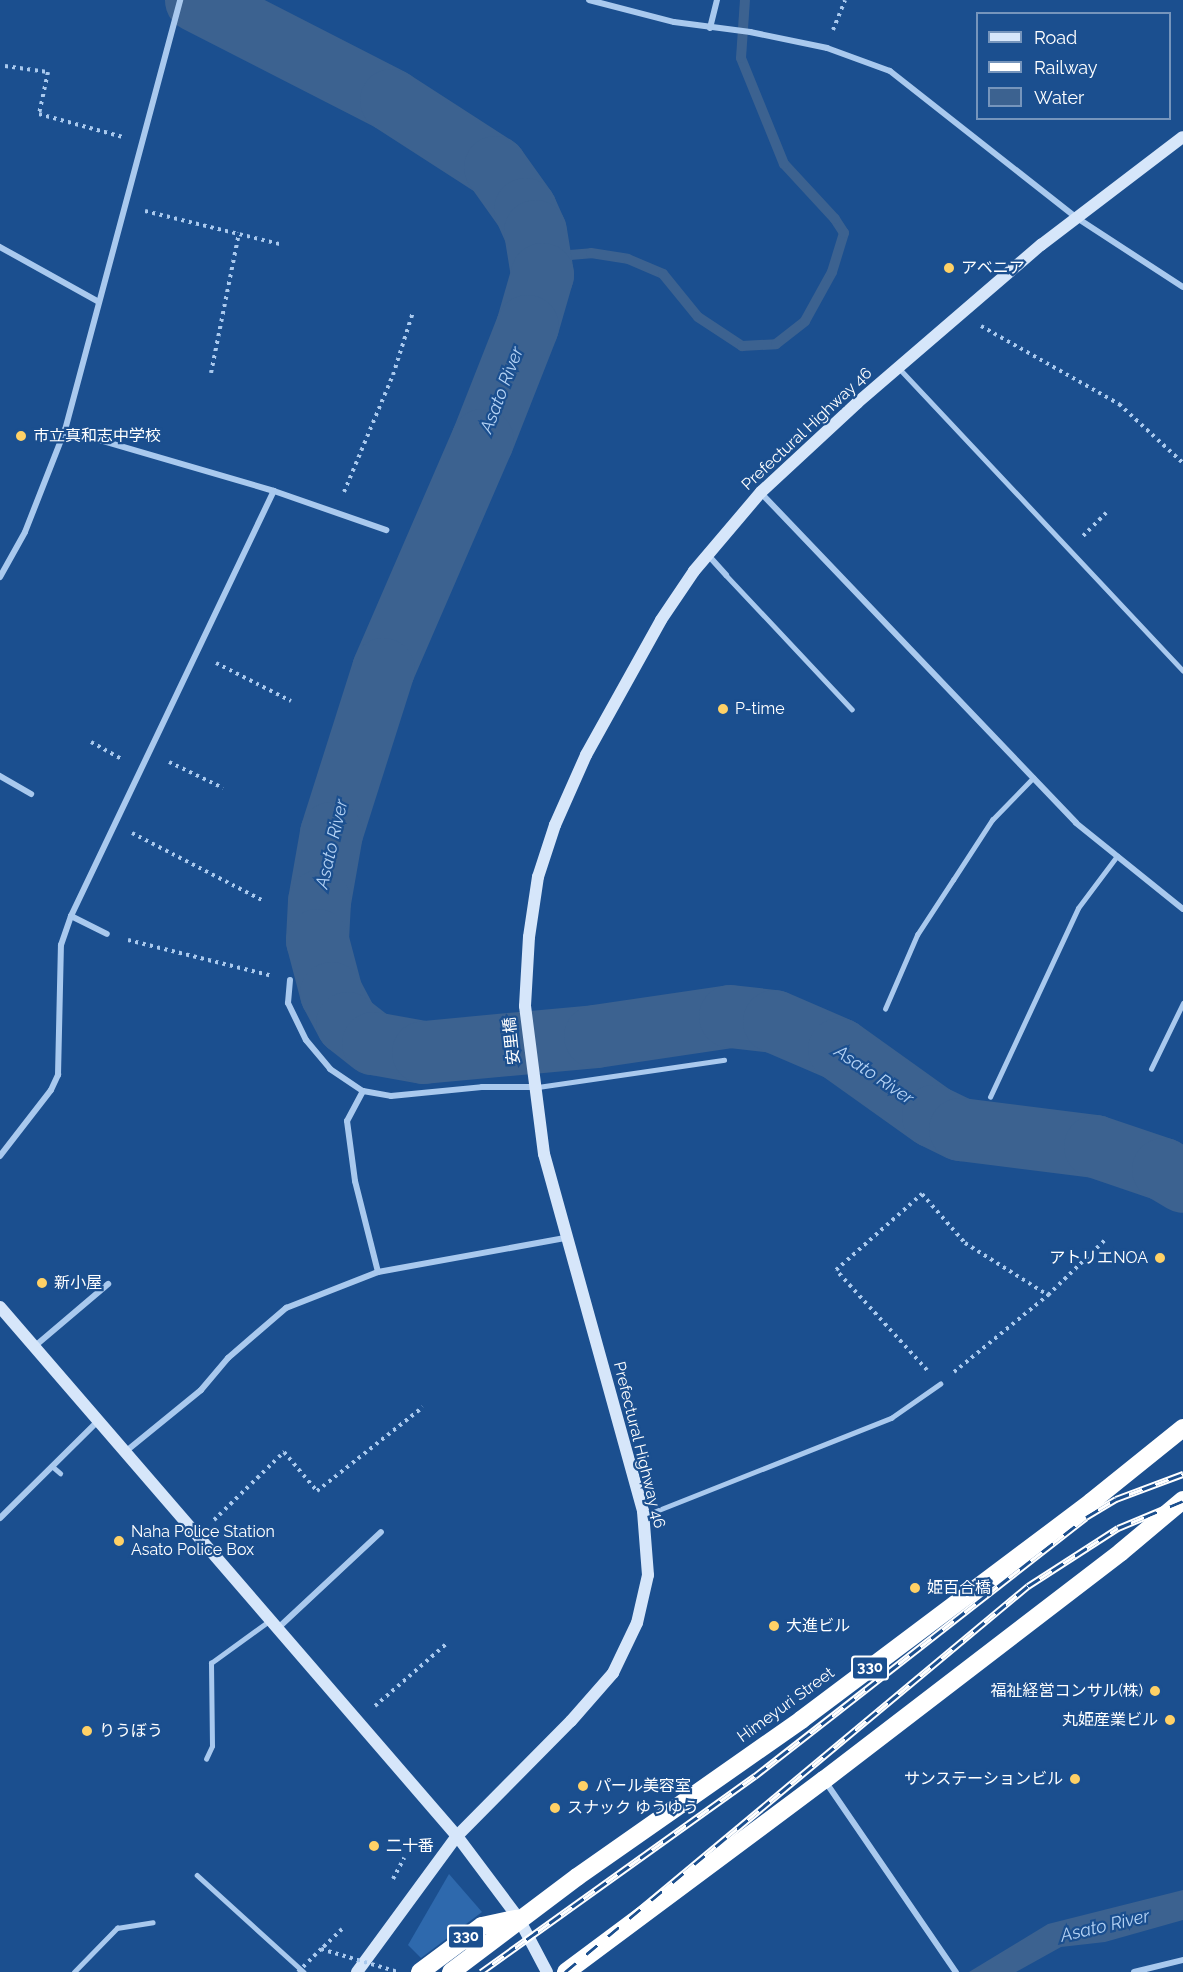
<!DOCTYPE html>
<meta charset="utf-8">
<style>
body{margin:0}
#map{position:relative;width:1183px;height:1972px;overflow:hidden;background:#1b4f8f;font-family:Raleway,"Noto Sans JP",sans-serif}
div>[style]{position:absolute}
.green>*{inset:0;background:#2e69ad}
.water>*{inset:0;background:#3c6290}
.stream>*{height:10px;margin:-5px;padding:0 5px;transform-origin:5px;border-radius:5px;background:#3c6290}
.river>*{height:63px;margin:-31.5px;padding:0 31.5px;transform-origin:31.5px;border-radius:31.5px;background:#3c6290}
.path>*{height:4px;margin-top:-2px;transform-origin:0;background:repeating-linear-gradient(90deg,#a9c9ee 0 3px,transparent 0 7.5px)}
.lane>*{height:4.5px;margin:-2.25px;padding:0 2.25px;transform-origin:2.25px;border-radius:2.25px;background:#a9c9ee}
.street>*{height:6px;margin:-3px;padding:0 3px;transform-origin:3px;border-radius:3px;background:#a9c9ee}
.secondary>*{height:12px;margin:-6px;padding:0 6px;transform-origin:6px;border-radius:6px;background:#d6e6fa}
.highway>*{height:18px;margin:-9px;padding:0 9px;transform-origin:9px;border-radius:9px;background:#fff}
.rail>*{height:7px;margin-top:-3.5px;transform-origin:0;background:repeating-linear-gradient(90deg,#1b4f8f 0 14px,#fff 0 28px);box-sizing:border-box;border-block:2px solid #fff}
.path-bridge>*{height:4px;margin-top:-2px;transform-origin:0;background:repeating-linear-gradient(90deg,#a9c9ee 0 3px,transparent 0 7.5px)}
.dots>*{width:16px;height:16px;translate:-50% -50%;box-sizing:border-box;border:3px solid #1b4f8f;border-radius:50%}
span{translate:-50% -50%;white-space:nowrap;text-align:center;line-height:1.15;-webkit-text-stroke:4.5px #1b4f8f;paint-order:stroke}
.shield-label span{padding:2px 4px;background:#1b4f8f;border:2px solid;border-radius:4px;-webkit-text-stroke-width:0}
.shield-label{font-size:15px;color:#fff;font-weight:700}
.poi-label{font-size:16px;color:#fff}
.left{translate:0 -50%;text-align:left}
.right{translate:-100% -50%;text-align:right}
.street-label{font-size:16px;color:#fff}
.water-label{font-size:18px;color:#b5d3f5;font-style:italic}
.legend{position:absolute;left:976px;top:12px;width:195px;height:108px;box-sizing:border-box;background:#1b4f8f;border:2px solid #7695bc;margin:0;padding:8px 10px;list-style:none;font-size:18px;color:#fff}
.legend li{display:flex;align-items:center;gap:12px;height:30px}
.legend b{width:30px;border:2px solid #7695bc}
</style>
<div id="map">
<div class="green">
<div style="clip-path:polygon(449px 1874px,482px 1912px,421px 1958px,408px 1945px)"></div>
</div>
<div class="water">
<div style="clip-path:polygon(1183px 1890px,1183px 1920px,1105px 1942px,1061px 1947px,1016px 1972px,969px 1972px,1048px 1924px)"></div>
</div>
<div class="stream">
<div style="left:542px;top:274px;width:34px;rotate:-34deg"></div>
<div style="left:570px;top:255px;width:21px;rotate:-5deg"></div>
<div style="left:591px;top:253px;width:37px;rotate:9deg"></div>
<div style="left:628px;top:259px;width:38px;rotate:23deg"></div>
<div style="left:663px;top:274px;width:55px;rotate:50.9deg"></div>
<div style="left:698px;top:317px;width:53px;rotate:33.4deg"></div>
<div style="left:742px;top:346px;width:34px;rotate:-3deg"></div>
<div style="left:776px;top:344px;width:37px;rotate:-38deg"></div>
<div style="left:805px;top:321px;width:56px;rotate:-61.1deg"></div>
<div style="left:832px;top:272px;width:41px;rotate:-72.9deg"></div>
<div style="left:844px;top:233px;width:17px;rotate:-123deg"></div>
<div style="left:835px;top:219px;width:75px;rotate:-132.8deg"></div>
<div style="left:784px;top:164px;width:114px;rotate:-112.1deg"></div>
<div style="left:741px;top:58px;width:58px;rotate:-86.1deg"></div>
</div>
<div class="river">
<div style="left:196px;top:0;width:219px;rotate:27.1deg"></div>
<div style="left:391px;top:100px;width:124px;rotate:32.8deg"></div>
<div style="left:495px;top:167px;width:52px;rotate:54.5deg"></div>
<div style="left:525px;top:209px;width:24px;rotate:66deg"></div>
<div style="left:535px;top:231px;width:44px;rotate:80.8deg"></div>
<div style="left:542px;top:274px;width:54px;rotate:106.1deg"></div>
<div style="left:527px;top:326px;width:123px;rotate:111.5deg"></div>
<div style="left:482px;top:440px;width:249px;rotate:113.4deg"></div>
<div style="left:383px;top:669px;width:172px;rotate:107.6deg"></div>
<div style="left:331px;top:833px;width:69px;rotate:100deg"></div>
<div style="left:319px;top:901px;width:39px;rotate:93deg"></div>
<div style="left:317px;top:940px;width:55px;rotate:75.2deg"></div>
<div style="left:331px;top:993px;width:34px;rotate:62deg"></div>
<div style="left:347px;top:1023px;width:33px;rotate:38deg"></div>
<div style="left:373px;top:1043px;width:51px;rotate:10.2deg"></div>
<div style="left:423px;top:1052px;width:173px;rotate:-5.3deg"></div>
<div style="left:595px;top:1036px;width:136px;rotate:-8.4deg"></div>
<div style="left:730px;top:1016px;width:44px;rotate:6.5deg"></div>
<div style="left:774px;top:1021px;width:71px;rotate:23.3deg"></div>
<div style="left:839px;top:1049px;width:115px;rotate:35.5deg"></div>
<div style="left:933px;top:1116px;width:30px;rotate:26deg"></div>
<div style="left:960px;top:1129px;width:136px;rotate:7.2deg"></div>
<div style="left:1095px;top:1146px;width:72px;rotate:18.7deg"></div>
<div style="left:1163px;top:1169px;width:23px;rotate:31deg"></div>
</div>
<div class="path">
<div style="left:833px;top:30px;width:32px;rotate:-68deg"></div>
<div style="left:5px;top:66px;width:43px;rotate:7.9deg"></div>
<div style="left:48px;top:72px;width:43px;rotate:102.1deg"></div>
<div style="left:39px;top:114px;width:87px;rotate:15.3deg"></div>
<div style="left:145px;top:211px;width:142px;rotate:13.8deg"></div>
<div style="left:981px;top:326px;width:159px;rotate:29.5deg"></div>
<div style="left:1119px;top:404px;width:87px;rotate:42.7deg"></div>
<div style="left:211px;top:373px;width:143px;rotate:-78.7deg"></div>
<div style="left:344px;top:492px;width:127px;rotate:-67.3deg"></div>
<div style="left:393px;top:375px;width:66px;rotate:-72.4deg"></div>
<div style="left:1083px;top:536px;width:33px;rotate:-45deg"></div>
<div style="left:216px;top:663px;width:84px;rotate:26.9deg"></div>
<div style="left:91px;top:742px;width:35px;rotate:29deg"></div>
<div style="left:169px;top:762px;width:60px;rotate:25.7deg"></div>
<div style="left:132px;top:833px;width:146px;rotate:27.3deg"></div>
<div style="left:128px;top:940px;width:148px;rotate:14deg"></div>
<div style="left:927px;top:1370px;width:135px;rotate:-132.3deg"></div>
<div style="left:836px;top:1270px;width:115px;rotate:-41.5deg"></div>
<div style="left:922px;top:1194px;width:65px;rotate:48.7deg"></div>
<div style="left:965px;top:1243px;width:98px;rotate:32.1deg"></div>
<div style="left:954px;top:1372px;width:122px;rotate:-39.3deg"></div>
<div style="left:1048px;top:1295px;width:79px;rotate:-44deg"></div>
<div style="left:214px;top:1520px;width:98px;rotate:-44.2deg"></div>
<div style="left:284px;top:1452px;width:51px;rotate:49.8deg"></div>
<div style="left:317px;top:1491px;width:135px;rotate:-38.4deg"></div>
<div style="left:375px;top:1706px;width:94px;rotate:-41.1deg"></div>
<div style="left:393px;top:1879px;width:24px;rotate:-62deg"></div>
</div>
<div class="lane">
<div style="left:899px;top:368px;width:415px;rotate:46.8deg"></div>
<div style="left:726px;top:575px;width:184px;rotate:46.8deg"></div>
<div style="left:885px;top:1009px;width:81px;rotate:-66.6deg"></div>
<div style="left:917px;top:935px;width:66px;rotate:-56.8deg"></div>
<div style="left:953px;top:880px;width:72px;rotate:-57deg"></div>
<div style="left:992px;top:820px;width:59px;rotate:-45.7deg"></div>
<div style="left:1151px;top:1069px;width:73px;rotate:-64.1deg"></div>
<div style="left:538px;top:1087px;width:188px;rotate:-8.3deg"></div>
<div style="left:990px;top:1097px;width:208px;rotate:-65deg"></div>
<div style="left:1078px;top:908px;width:65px;rotate:-53.1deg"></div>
<div style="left:52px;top:1466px;width:11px;rotate:41deg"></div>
<div style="left:646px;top:1515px;width:264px;rotate:-21.6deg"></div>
<div style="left:891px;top:1418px;width:60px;rotate:-34.8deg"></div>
<div style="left:206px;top:1759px;width:14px;rotate:-65deg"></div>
<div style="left:212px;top:1746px;width:83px;rotate:-90.7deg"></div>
<div style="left:211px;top:1663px;width:72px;rotate:-35.9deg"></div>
<div style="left:197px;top:1875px;width:144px;rotate:42.2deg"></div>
<div style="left:74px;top:1972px;width:62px;rotate:-45.7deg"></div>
<div style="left:117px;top:1928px;width:36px;rotate:-9deg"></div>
</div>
<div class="street">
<div style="left:589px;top:0;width:88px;rotate:14.5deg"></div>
<div style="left:674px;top:22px;width:77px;rotate:7.5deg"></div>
<div style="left:750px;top:32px;width:79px;rotate:11.7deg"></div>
<div style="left:827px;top:48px;width:67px;rotate:20.1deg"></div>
<div style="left:890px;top:71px;width:238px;rotate:38.2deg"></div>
<div style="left:1077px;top:218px;width:126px;rotate:33.1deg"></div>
<div style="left:710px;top:28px;width:29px;rotate:-76deg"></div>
<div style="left:0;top:247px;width:113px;rotate:29.1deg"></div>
<div style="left:274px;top:491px;width:119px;rotate:19.2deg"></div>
<div style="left:761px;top:493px;width:456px;rotate:46.3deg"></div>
<div style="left:1076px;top:823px;width:137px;rotate:38.8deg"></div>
<div style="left:708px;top:555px;width:27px;rotate:48deg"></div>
<div style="left:0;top:577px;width:51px;rotate:-60.9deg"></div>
<div style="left:25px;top:532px;width:110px;rotate:-68.6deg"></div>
<div style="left:65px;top:430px;width:445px;rotate:-75deg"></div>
<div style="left:0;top:776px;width:36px;rotate:30deg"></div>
<div style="left:71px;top:916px;width:40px;rotate:26.6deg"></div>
<div style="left:290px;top:980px;width:23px;rotate:95deg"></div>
<div style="left:288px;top:1003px;width:41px;rotate:64.1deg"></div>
<div style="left:306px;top:1040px;width:38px;rotate:50deg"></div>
<div style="left:330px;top:1069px;width:40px;rotate:34deg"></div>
<div style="left:363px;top:1091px;width:28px;rotate:10deg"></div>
<div style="left:391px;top:1096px;width:91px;rotate:-5.6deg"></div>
<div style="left:482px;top:1087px;width:51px"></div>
<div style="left:363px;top:1091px;width:34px;rotate:118deg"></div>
<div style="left:347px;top:1121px;width:61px;rotate:82.4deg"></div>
<div style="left:355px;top:1181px;width:94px;rotate:75.8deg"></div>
<div style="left:0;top:1156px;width:83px;rotate:-52.3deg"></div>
<div style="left:51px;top:1090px;width:17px;rotate:-65deg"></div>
<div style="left:58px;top:1075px;width:130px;rotate:-88.7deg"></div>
<div style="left:61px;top:945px;width:31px;rotate:-71deg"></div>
<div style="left:71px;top:916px;width:471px;rotate:-64.5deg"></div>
<div style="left:274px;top:491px;width:218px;rotate:-163.7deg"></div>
<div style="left:35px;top:1346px;width:96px;rotate:-40.3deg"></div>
<div style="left:125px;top:1452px;width:98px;rotate:-39.2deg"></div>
<div style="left:201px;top:1390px;width:42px;rotate:-49.8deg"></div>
<div style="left:228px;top:1358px;width:77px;rotate:-40.8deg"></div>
<div style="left:286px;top:1308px;width:99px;rotate:-21.4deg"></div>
<div style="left:378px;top:1272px;width:190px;rotate:-10.3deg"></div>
<div style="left:0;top:1518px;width:138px;rotate:-44.7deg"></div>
<div style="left:277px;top:1629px;width:142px;rotate:-43deg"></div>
<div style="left:825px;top:1781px;width:232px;rotate:55.6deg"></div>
<div style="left:1134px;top:1972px;width:50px;rotate:-13.8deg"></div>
</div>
<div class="secondary">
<div style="left:0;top:1307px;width:699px;rotate:49.18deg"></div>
<div style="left:457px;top:1836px;width:104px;rotate:53.2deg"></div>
<div style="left:519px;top:1919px;width:60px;rotate:62.2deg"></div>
<div style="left:357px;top:1972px;width:169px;rotate:-53.7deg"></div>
<div style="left:457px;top:1836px;width:162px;rotate:-45.3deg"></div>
<div style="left:571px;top:1721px;width:64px;rotate:-48.8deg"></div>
<div style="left:613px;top:1673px;width:55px;rotate:-64.4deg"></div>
<div style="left:637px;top:1623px;width:49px;rotate:-77.1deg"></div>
<div style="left:648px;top:1575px;width:64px;rotate:-94.5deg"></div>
<div style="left:643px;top:1511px;width:370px;rotate:-105.5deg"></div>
<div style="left:544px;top:1154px;width:149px;rotate:-97.3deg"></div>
<div style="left:525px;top:1006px;width:69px;rotate:-86.7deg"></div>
<div style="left:529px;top:937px;width:61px;rotate:-81.5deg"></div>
<div style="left:538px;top:877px;width:55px;rotate:-71.9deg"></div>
<div style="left:555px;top:825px;width:77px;rotate:-66.1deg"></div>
<div style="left:586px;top:755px;width:154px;rotate:-60.9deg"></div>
<div style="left:661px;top:620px;width:59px;rotate:-56deg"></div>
<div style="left:694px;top:571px;width:104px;rotate:-49.7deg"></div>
<div style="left:761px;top:492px;width:131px;rotate:-42.8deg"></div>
<div style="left:857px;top:403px;width:243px;rotate:-40.7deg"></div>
<div style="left:1041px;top:245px;width:178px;rotate:-37.3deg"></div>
</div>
<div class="highway">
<div style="left:420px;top:1972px;width:77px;rotate:-36.6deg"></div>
<div style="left:482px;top:1926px;width:35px;rotate:-12deg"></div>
<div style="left:451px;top:1972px;width:158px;rotate:-37deg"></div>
<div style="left:577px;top:1877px;width:274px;rotate:-35deg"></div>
<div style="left:801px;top:1720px;width:363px;rotate:-36.9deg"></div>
<div style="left:1091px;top:1502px;width:118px;rotate:-38.8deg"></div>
<div style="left:566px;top:1972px;width:322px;rotate:-36.7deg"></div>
<div style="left:824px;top:1780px;width:374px;rotate:-37.5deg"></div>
<div style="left:1121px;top:1552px;width:81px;rotate:-40deg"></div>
</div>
<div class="rail">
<div style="left:481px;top:1972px;width:337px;rotate:-35.6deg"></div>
<div style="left:755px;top:1776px;width:420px;rotate:-38deg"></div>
<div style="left:1086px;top:1517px;width:35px;rotate:-31deg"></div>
<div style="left:1116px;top:1499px;width:72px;rotate:-20.5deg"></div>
<div style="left:565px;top:1972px;width:603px;rotate:-39.82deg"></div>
<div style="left:1028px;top:1586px;width:107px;rotate:-32.8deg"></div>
<div style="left:1118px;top:1528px;width:70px;rotate:-22.6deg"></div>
</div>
<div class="path-bridge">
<div style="left:342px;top:1929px;width:29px;rotate:136deg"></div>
<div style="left:321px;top:1949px;width:80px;rotate:16.6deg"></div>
<div style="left:298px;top:1972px;width:33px;rotate:-45deg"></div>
</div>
<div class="dots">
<div style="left:949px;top:268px;background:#ffd166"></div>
<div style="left:21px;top:436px;background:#ffd166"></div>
<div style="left:723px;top:709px;background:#ffd166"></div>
<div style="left:1160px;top:1258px;background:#ffd166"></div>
<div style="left:42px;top:1283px;background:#ffd166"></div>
<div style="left:119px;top:1541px;background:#ffd166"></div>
<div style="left:915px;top:1588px;background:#ffd166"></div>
<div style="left:774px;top:1626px;background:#ffd166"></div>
<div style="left:1155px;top:1691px;background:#ffd166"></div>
<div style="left:1170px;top:1720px;background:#ffd166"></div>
<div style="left:87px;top:1731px;background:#ffd166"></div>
<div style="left:1075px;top:1779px;background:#ffd166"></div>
<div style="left:583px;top:1786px;background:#ffd166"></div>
<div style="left:555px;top:1808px;background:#ffd166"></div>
<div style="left:374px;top:1846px;background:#ffd166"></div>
</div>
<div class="shield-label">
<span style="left:870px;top:1668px">330</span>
<span style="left:466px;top:1937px">330</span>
</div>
<div class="poi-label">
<span class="left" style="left:961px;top:268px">アベニア</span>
<span class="left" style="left:33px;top:436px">市立真和志中学校</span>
<span class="left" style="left:735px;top:709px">P-time</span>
<span class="right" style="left:1148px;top:1258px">アトリエNOA</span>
<span class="left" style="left:54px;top:1283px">新小屋</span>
<span class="left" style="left:131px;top:1541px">Naha Police Station<br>Asato Police Box</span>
<span class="left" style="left:927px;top:1588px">姫百合橋</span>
<span class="left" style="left:786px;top:1626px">大進ビル</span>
<span class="right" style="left:1143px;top:1691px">福祉経営コンサル(株)</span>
<span class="right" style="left:1158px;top:1720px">丸姫産業ビル</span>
<span class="left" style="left:99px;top:1731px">りうぼう</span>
<span class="right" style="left:1063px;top:1779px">サンステーションビル</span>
<span class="left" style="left:595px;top:1786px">パール美容室</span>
<span class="left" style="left:567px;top:1808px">スナック ゆうゆう</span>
<span class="left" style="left:386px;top:1846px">二十番</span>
</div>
<div class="street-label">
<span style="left:807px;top:429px;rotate:-43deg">Prefectural Highway 46</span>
<span style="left:512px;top:1041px;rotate:-96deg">安里橋</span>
<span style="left:639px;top:1445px;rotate:76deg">Prefectural Highway 46</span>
<span style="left:786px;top:1705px;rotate:-36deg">Himeyuri Street</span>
</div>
<div class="water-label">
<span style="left:502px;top:390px;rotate:-69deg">Asato River</span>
<span style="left:332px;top:844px;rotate:-77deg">Asato River</span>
<span style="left:874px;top:1075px;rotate:34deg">Asato River</span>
<span style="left:1105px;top:1926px;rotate:-13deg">Asato River</span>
</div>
<ul class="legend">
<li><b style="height:8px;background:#d6e6fa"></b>Road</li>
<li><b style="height:8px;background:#fff"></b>Railway</li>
<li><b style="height:16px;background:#3c6290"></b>Water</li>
</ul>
</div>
